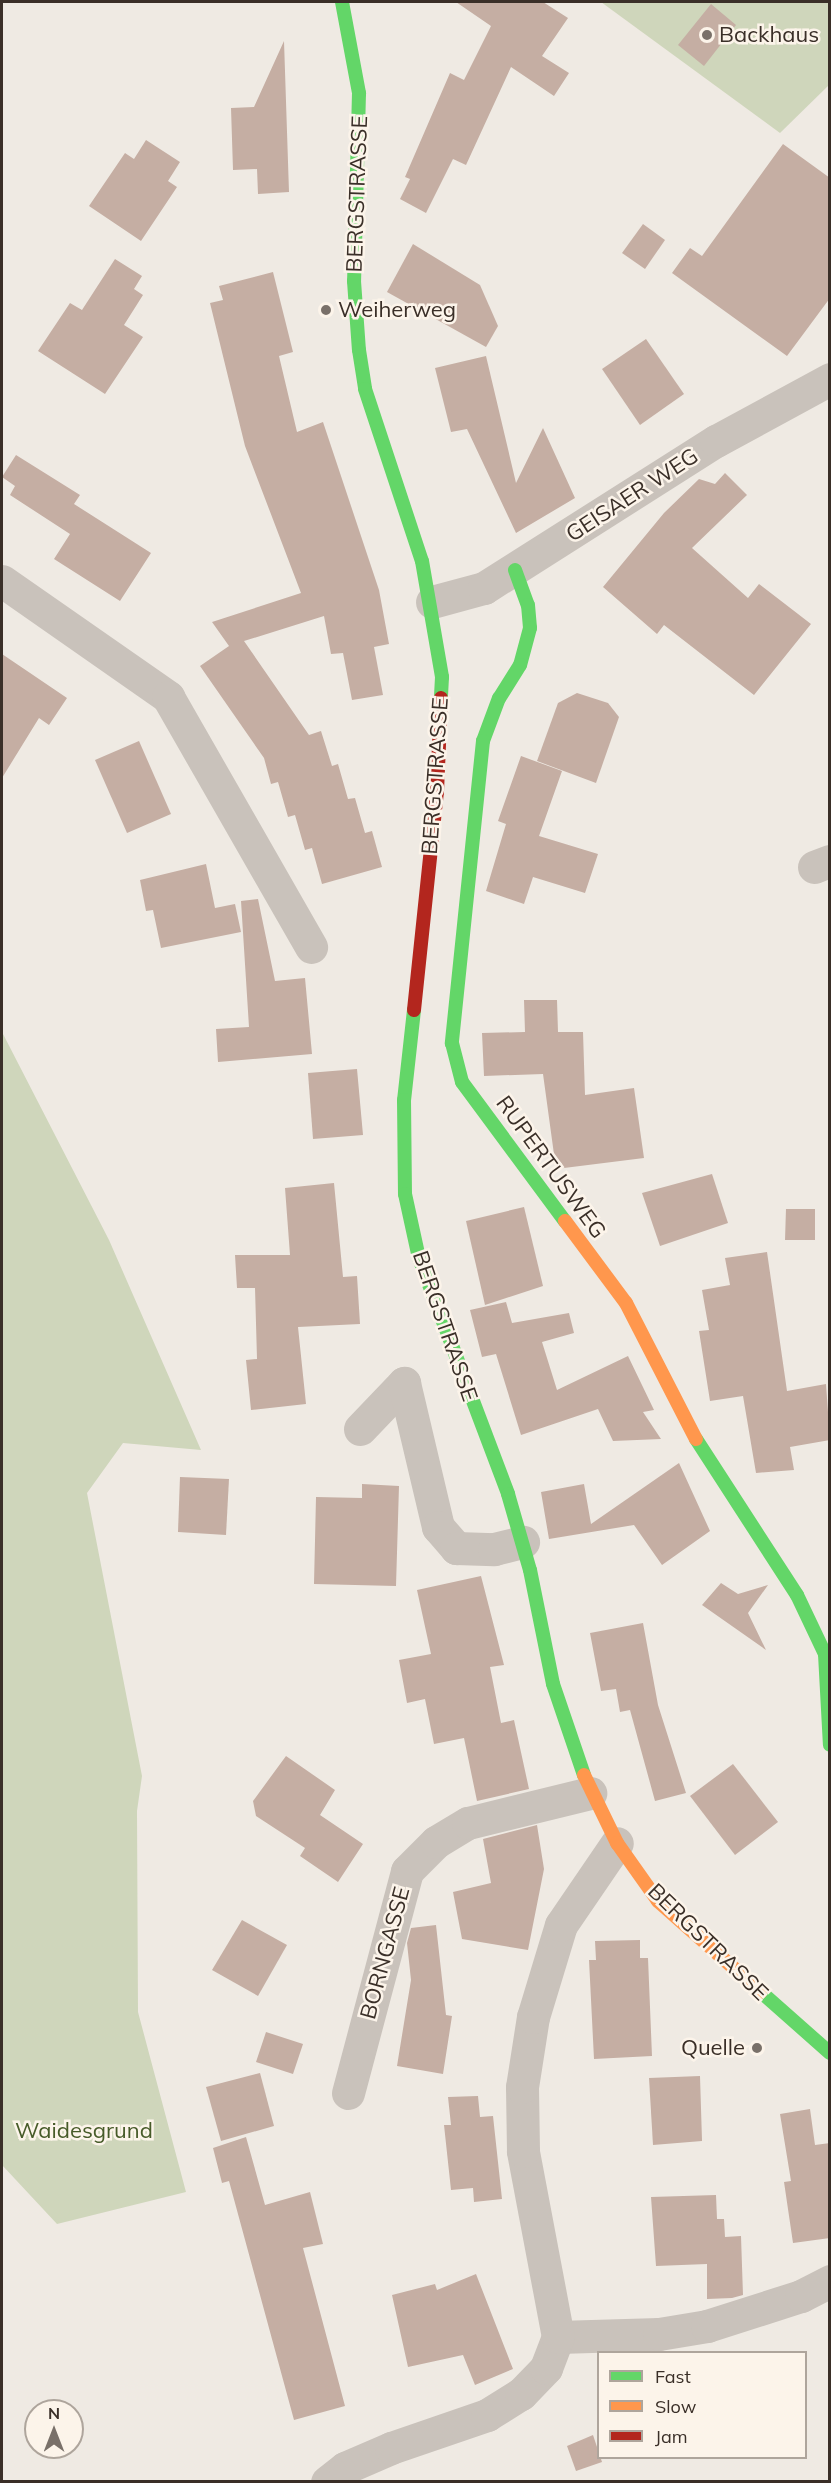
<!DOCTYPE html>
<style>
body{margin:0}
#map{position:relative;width:831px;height:2483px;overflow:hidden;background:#efeae3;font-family:Mulish,sans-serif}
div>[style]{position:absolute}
.green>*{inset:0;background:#cfd6bb}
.building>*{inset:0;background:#c5aea3}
.street>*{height:33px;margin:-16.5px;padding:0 16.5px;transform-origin:16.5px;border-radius:16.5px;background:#c9c2bb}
.fast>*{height:14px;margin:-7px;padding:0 7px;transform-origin:7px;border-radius:7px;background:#63d668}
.slow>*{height:14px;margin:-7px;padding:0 7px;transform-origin:7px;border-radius:7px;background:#ff974d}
.jam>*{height:14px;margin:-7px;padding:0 7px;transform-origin:7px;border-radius:7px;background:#b3261e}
.dots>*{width:16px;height:16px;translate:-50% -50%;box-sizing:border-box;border:3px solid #fcf4ea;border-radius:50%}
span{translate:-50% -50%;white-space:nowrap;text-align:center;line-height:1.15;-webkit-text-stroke:5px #fcf4ea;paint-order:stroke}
.poi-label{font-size:22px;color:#3a2f28}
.left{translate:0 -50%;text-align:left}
.right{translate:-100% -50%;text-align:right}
.street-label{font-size:22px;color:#3a2f28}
.park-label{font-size:22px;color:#475b29}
.frame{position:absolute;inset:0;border:3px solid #3a2f28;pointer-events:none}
.legend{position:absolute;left:597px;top:2351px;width:210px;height:108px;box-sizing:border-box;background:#fcf4ea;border:2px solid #aea59c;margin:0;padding:8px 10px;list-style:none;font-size:18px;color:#3a2f28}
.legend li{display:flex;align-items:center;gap:12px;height:30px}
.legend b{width:30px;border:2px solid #aea59c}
.north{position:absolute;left:24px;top:2399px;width:60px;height:60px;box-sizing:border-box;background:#fcf4ea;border:2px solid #aea59c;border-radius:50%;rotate:0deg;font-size:16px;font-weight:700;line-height:24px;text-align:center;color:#3a2f28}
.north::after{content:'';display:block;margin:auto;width:21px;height:27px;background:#797069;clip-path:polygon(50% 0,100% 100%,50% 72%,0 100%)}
</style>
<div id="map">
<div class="green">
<div style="clip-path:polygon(601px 2px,829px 2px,829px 85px,780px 133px)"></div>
<div style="clip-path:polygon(2px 1032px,109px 1240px,201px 1450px,123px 1443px,87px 1493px,142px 1776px,137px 1811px,138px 2012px,186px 2192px,57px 2224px,2px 2165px)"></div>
</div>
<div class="building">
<div style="clip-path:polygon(456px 2px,543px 2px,568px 18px,542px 56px,569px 73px,554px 96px,511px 67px,466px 165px,453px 159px,426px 213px,400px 199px,410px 179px,405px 177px,450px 73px,464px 80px,491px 26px)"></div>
<div style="clip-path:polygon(711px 4px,736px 25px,704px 66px,678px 45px)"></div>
<div style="clip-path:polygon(284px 41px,289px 192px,258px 194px,257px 169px,233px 170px,231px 108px,254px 107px)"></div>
<div style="clip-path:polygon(146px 140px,180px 162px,168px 181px,177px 187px,141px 241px,89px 206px,125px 153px,134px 159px)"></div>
<div style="clip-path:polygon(783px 144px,830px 178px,830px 298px,787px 356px,672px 273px,690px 248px,702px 256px)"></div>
<div style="clip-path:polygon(643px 224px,665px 240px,645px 269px,622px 253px)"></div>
<div style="clip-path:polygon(413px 244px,480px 285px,498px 326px,486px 347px,387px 292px)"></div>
<div style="clip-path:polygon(115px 259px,142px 276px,134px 289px,143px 295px,124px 325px,143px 337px,105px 394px,38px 351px,70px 303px,82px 310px)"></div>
<div style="clip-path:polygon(273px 272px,293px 352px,279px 356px,297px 432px,323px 422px,379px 590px,389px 644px,374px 647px,383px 695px,352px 700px,343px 653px,331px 654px,324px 616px,244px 641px,309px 735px,321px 731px,332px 766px,338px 764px,348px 799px,355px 798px,365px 833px,372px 831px,382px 867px,322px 884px,312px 848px,305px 850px,295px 815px,288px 817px,278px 782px,271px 784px,264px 758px,200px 666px,229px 646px,212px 622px,301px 593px,245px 446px,210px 303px,223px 300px,219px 286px)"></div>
<div style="clip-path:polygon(646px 339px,684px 394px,640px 425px,602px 369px)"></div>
<div style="clip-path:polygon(486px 356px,516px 483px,543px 428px,575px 498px,516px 533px,467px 429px,451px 432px,435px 368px)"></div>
<div style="clip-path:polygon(16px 455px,80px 495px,74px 504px,151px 553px,120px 601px,54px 559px,70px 534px,10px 495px,15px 486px,2px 477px)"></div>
<div style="clip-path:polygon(725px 473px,747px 495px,692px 548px,748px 598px,759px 584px,811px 624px,754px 695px,664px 625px,657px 634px,603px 587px,664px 513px,699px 479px,715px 484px)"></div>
<div style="clip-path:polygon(2px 654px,67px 698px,49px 725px,39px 718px,2px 778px)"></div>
<div style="clip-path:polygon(577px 693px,608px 703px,619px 717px,596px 783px,537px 761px,558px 703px)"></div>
<div style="clip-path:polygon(139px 741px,171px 814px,127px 833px,95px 760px)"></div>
<div style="clip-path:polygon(521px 756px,562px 771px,539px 836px,598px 854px,585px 893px,533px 877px,524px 904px,486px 891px,506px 824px,498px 821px)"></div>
<div style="clip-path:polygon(206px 864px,215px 908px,235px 904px,241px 932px,161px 948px,153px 910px,146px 911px,140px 880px)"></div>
<div style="clip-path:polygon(258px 899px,275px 981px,305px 978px,312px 1054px,218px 1062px,216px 1029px,249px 1027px,241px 901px)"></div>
<div style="clip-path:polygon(524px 1000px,557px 1000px,558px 1032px,583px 1032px,585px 1095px,634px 1088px,644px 1158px,556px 1169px,543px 1074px,484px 1076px,482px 1033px,525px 1032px)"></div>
<div style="clip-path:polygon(357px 1069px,363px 1135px,313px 1139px,308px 1073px)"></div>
<div style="clip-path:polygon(712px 1174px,728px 1223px,660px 1246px,642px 1193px)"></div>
<div style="clip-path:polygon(334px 1183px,343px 1277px,357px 1276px,360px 1324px,298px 1327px,306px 1404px,251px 1410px,246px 1360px,257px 1359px,255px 1288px,237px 1288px,235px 1255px,290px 1255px,285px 1188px)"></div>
<div style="clip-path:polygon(524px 1207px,543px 1286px,485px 1305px,466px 1221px)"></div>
<div style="clip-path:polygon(786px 1209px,815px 1209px,815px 1240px,785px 1240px)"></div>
<div style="clip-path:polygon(767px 1252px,787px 1391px,826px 1384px,830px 1440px,790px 1447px,794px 1470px,756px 1473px,743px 1396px,710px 1401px,699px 1331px,709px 1330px,702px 1290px,730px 1285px,725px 1258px)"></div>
<div style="clip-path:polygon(506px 1302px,512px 1323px,569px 1313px,574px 1333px,542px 1342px,557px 1390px,628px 1356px,654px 1410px,643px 1412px,661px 1439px,613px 1441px,598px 1409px,521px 1435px,496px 1354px,482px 1357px,470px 1310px)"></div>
<div style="clip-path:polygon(679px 1463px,710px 1531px,662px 1565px,634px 1525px,549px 1539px,541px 1492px,584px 1484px,591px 1524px)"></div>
<div style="clip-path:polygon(180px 1477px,229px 1479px,226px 1535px,178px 1532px)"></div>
<div style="clip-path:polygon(362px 1484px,399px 1486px,396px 1586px,314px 1584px,316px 1497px,362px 1498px)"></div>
<div style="clip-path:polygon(481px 1576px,504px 1665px,490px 1667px,501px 1723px,514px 1720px,529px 1789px,477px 1801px,464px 1738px,434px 1744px,425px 1699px,407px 1703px,399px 1660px,431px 1654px,417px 1590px)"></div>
<div style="clip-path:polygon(721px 1583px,738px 1594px,768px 1585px,748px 1613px,766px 1650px,702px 1605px)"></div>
<div style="clip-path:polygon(643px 1623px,658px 1705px,686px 1793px,655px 1801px,630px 1710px,620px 1712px,616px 1689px,601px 1691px,590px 1633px)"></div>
<div style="clip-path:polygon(286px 1756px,335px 1790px,320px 1815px,363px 1844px,338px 1882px,300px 1856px,305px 1848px,256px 1816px,253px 1801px)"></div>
<div style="clip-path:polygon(733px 1764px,778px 1822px,735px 1855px,690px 1796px)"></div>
<div style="clip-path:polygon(537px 1825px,544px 1869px,528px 1950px,462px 1939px,453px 1892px,491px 1883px,483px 1839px)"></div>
<div style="clip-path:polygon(242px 1920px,287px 1945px,258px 1996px,212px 1970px)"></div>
<div style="clip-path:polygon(436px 1925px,446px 2015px,452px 2016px,443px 2074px,397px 2066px,411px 1980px,407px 1943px,411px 1928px)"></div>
<div style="clip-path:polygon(640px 1940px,640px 1958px,648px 1958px,652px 2056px,594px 2059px,589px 1960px,596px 1960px,595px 1941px)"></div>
<div style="clip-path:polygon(266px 2032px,303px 2044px,293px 2074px,256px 2062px)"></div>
<div style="clip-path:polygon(260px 2073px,274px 2126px,221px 2141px,206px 2087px)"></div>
<div style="clip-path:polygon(700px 2076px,702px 2141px,653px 2145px,649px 2078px)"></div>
<div style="clip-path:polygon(478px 2096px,480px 2117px,493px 2116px,502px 2199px,474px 2202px,473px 2188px,451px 2190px,444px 2125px,451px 2125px,448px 2097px)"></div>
<div style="clip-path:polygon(810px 2109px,815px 2145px,830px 2143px,830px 2238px,793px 2243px,784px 2182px,791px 2181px,780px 2114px)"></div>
<div style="clip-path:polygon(246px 2137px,265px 2205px,310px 2192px,323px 2244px,303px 2248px,345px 2406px,294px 2420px,229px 2181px,222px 2183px,213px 2148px)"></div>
<div style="clip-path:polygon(716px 2195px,717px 2219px,724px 2219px,725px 2237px,741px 2236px,743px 2295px,732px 2298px,707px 2299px,707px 2264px,656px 2266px,651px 2197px)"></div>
<div style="clip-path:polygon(476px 2274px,513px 2369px,475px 2385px,463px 2355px,408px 2367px,392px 2295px,435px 2284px,437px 2290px)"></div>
<div style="clip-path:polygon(593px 2435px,602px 2462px,576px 2471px,567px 2446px)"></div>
</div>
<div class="street">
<div style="left:2px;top:581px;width:203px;rotate:34.9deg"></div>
<div style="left:168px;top:697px;width:288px;rotate:60.2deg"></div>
<div style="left:432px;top:602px;width:54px;rotate:-15.1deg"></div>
<div style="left:484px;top:588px;width:275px;rotate:-32.4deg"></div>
<div style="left:716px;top:441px;width:130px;rotate:-28.5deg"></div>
<div style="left:814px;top:867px;width:17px;rotate:-21deg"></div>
<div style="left:360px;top:1429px;width:64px;rotate:-46.3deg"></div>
<div style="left:404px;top:1383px;width:148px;rotate:76.7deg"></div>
<div style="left:438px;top:1527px;width:28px;rotate:49deg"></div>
<div style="left:456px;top:1548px;width:38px;rotate:2deg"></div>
<div style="left:494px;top:1549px;width:30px;rotate:-14deg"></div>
<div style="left:348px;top:2093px;width:230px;rotate:-75.1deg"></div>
<div style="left:407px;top:1871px;width:41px;rotate:-45deg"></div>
<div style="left:436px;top:1842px;width:37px;rotate:-31deg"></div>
<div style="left:468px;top:1823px;width:126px;rotate:-13.8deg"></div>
<div style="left:558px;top:2337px;width:101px;rotate:-1.7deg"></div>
<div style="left:659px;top:2334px;width:49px;rotate:-9.5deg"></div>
<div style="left:707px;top:2326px;width:99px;rotate:-17.7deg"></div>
<div style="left:801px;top:2296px;width:33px;rotate:-27deg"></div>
<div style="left:327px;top:2482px;width:23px;rotate:-38deg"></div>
<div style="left:345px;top:2468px;width:50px;rotate:-23.5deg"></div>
<div style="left:391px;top:2448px;width:102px;rotate:-19deg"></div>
<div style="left:487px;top:2415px;width:40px;rotate:-32deg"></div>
<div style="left:521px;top:2394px;width:36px;rotate:-46deg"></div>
<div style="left:546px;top:2368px;width:33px;rotate:-69deg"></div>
<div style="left:558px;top:2337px;width:189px;rotate:-100.7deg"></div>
<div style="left:523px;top:2151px;width:64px;rotate:-90.9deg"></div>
<div style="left:522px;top:2087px;width:71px;rotate:-81.1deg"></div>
<div style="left:533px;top:2017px;width:96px;rotate:-73.1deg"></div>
<div style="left:561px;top:1925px;width:99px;rotate:-55.7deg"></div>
</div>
<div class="fast">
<div style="left:342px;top:2px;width:93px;rotate:79.4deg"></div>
<div style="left:359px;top:93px;width:188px;rotate:91.5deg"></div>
<div style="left:354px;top:281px;width:69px;rotate:85.9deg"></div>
<div style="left:359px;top:350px;width:39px;rotate:81deg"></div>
<div style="left:365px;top:389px;width:181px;rotate:71.7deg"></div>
<div style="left:422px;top:561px;width:118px;rotate:80.2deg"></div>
<div style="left:442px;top:677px;width:21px;rotate:93deg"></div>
<div style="left:515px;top:570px;width:37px;rotate:70deg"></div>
<div style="left:528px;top:605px;width:23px;rotate:85deg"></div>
<div style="left:530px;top:628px;width:38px;rotate:105deg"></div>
<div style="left:520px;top:665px;width:39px;rotate:122deg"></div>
<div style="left:499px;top:698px;width:46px;rotate:110.4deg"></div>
<div style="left:483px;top:741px;width:304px;rotate:95.9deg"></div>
<div style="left:452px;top:1043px;width:40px;rotate:75.6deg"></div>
<div style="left:462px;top:1082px;width:173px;rotate:53.5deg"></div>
<div style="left:414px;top:1010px;width:91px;rotate:96.3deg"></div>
<div style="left:404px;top:1100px;width:94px;rotate:89.4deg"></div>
<div style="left:405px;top:1194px;width:66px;rotate:77.7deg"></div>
<div style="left:419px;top:1258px;width:252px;rotate:69.3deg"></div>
<div style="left:508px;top:1494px;width:79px;rotate:73.9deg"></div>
<div style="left:530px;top:1570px;width:116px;rotate:78.6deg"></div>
<div style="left:553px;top:1684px;width:96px;rotate:71.2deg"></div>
<div style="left:696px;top:1439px;width:186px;rotate:57.1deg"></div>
<div style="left:797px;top:1595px;width:65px;rotate:64.6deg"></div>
<div style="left:825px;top:1654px;width:91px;rotate:86.9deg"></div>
<div style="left:761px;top:1992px;width:92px;rotate:41.5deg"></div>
</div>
<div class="slow">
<div style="left:565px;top:1221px;width:102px;rotate:53.4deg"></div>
<div style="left:626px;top:1303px;width:153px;rotate:62.8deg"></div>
<div style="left:584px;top:1775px;width:76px;rotate:64.1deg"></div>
<div style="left:617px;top:1843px;width:71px;rotate:54.7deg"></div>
<div style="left:658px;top:1901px;width:137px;rotate:41.5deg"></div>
</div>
<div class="jam">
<div style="left:414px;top:1010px;width:219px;rotate:-84deg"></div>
<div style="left:437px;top:792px;width:94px;rotate:-87.6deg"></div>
</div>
<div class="dots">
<div style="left:707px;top:35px;background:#797069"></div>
<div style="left:326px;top:310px;background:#797069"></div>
<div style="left:757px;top:2048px;background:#797069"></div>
</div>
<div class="poi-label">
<span class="left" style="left:719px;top:35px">Backhaus</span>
<span class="left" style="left:338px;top:310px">Weiherweg</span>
<span class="right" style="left:745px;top:2048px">Quelle</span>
</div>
<div class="street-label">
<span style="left:357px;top:194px;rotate:-88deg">BERGSTRASSE</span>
<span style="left:632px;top:495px;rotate:-33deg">GEISAER WEG</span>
<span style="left:435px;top:776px;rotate:-86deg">BERGSTRASSE</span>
<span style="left:551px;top:1167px;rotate:54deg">RUPERTUSWEG</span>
<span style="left:445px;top:1326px;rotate:71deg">BERGSTRASSE</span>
<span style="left:708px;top:1942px;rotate:44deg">BERGSTRASSE</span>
<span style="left:385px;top:1953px;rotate:-75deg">BORNGASSE</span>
</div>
<div class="park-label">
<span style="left:84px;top:2131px">Waidesgrund</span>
</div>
<div class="frame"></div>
<ul class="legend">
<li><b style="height:8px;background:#63d668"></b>Fast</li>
<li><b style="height:8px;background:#ff974d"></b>Slow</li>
<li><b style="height:8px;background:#b3261e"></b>Jam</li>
</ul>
<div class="north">N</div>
</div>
